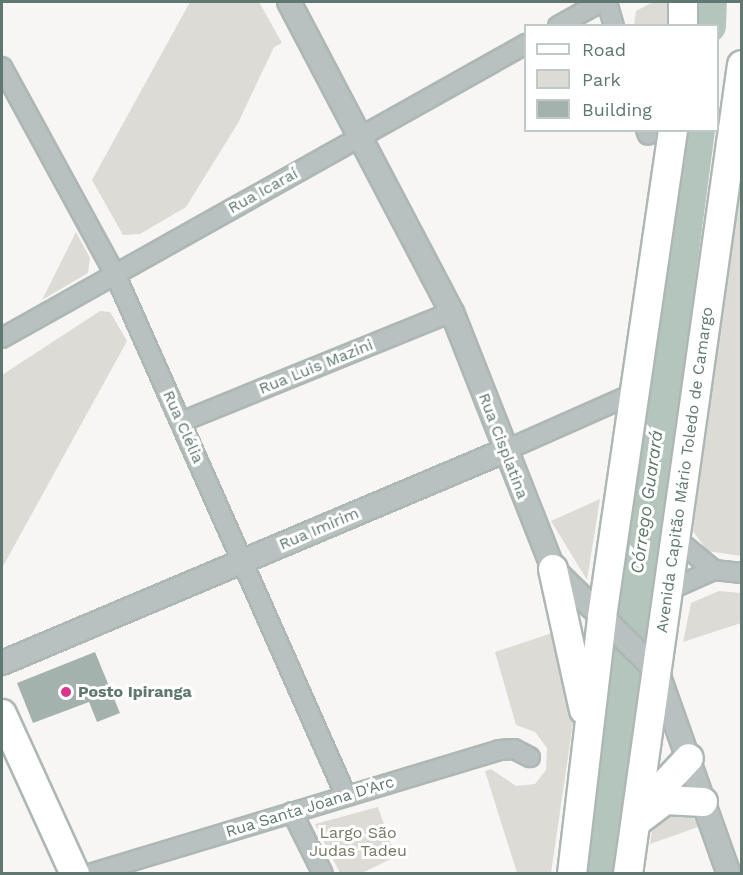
<!DOCTYPE html>
<meta charset="utf-8">
<style>
body{margin:0}
#map{position:relative;width:743px;height:875px;overflow:hidden;background:#f8f6f5;font-family:"Work Sans",sans-serif}
div>[style]{position:absolute}
.green>*{inset:0;background:#dcdbd5}
.river>*{height:34px;margin:-17px;padding:0 17px;transform-origin:17px;border-radius:17px;background:#b4c5bd}
.building>*{inset:0;background:#a4b2ae}
.roads{filter:drop-shadow(2px 0 #adb7b4) drop-shadow(-2px 0 #adb7b4) drop-shadow(0 2px #adb7b4) drop-shadow(0 -2px #adb7b4)}
.minor>*{height:18px;margin:-9px;padding:0 9px;transform-origin:9px;border-radius:9px;background:#b8c1bf}
.tertiary>*{height:22px;margin:-11px;padding:0 11px;transform-origin:11px;border-radius:11px;background:#b8c1bf}
.primary>*{height:28px;margin:-14px;padding:0 14px;transform-origin:14px;border-radius:14px;background:#fff}
.dots>*{width:16px;height:16px;translate:-50% -50%;box-sizing:border-box;border:3px solid #fff;border-radius:50%}
span{translate:-50% -50%;white-space:nowrap;text-align:center;line-height:1.15;-webkit-text-stroke:6px #fff;paint-order:stroke}
.street-label{font-size:16px;color:#607871}
.poi-label{font-size:16px;color:#607871;font-weight:700}
.left{translate:0 -50%;text-align:left}
.park-label{font-size:16px;color:#767763}
.water-label{font-size:18px;color:#60796c;font-style:italic}
.frame{position:absolute;inset:0;border:3px solid #607871;pointer-events:none}
.legend{position:absolute;left:524px;top:24px;width:195px;height:108px;box-sizing:border-box;background:#fff;border:2px solid #bfc9c6;margin:0;padding:8px 10px;list-style:none;font-size:18px;color:#607871}
.legend li{display:flex;align-items:center;gap:12px;height:30px}
.legend b{width:30px;border:2px solid #bfc9c6}
</style>
<div id="map">
<div class="green">
<div style="clip-path:polygon(190px 2px,259px 2px,282px 43px,274px 47px,238px 123px,186px 207px,140px 234px,123px 235px,92px 180px)"></div>
<div style="clip-path:polygon(653px 2px,669px 2px,668px 25px,634px 25px,636px 11px)"></div>
<div style="clip-path:polygon(741px 166px,741px 556px,707px 551px,693px 531px)"></div>
<div style="clip-path:polygon(76px 232px,90px 258px,88px 273px,42px 300px)"></div>
<div style="clip-path:polygon(100px 311px,110px 312px,127px 341px,2px 568px,2px 375px)"></div>
<div style="clip-path:polygon(600px 499px,587px 580px,551px 521px)"></div>
<div style="clip-path:polygon(719px 591px,741px 593px,741px 623px,683px 642px,691px 603px)"></div>
<div style="clip-path:polygon(558px 631px,573px 723px,551px 873px,517px 873px,485px 771px,491px 769px,516px 786px,535px 784px,546px 770px,547px 748px,535px 732px,516px 725px,495px 652px)"></div>
<div style="clip-path:polygon(378px 807px,395px 857px,362px 873px,340px 873px,315px 824px)"></div>
<div style="clip-path:polygon(672px 813px,690px 814px,701px 826px,650px 844px,652px 831px)"></div>
</div>
<div class="river">
<div style="left:709px;top:26px;width:24px;rotate:-88deg"></div>
<div style="left:600px;top:874px;width:750px;rotate:-82.5deg"></div>
</div>
<div class="building">
<div style="clip-path:polygon(95px 652px,120px 713px,97px 722px,89px 702px,33px 723px,17px 683px)"></div>
</div>
<div class="roads">
<div class="minor">
<div style="left:607px;top:2px;width:25px;rotate:74deg"></div>
<div style="left:558px;top:26px;width:49px;rotate:-29.2deg"></div>
<div style="left:2px;top:67px;width:236px;rotate:61.4deg"></div>
<div style="left:115px;top:274px;width:571px;rotate:66.13deg"></div>
<div style="left:646px;top:130px;width:5px;rotate:68deg"></div>
<div style="left:2px;top:338px;width:601px;rotate:-29.3deg"></div>
<div style="left:181px;top:422px;width:292px;rotate:-22.1deg"></div>
<div style="left:504px;top:451px;width:143px;rotate:-23.9deg"></div>
<div style="left:675px;top:538px;width:50px;rotate:39.4deg"></div>
<div style="left:669px;top:590px;width:49px;rotate:-24deg"></div>
<div style="left:714px;top:570px;width:28px;rotate:6deg"></div>
<div style="left:292px;top:812px;width:69px;rotate:63.4deg"></div>
<div style="left:89px;top:874px;width:428px;rotate:-16.8deg"></div>
<div style="left:499px;top:750px;width:15px;rotate:-4deg"></div>
<div style="left:514px;top:749px;width:18px;rotate:27deg"></div>
</div>
<div class="tertiary">
<div style="left:289px;top:2px;width:350px;rotate:62.3deg"></div>
<div style="left:452px;top:312px;width:276px;rotate:68.5deg"></div>
<div style="left:553px;top:569px;width:146px;rotate:44.4deg"></div>
<div style="left:657px;top:671px;width:215px;rotate:70.5deg"></div>
<div style="left:2px;top:663px;width:545px;rotate:-22.89deg"></div>
</div>
<div class="primary">
<div style="left:683px;top:26px;width:24px;rotate:-90deg"></div>
<div style="left:553px;top:569px;width:144px;rotate:77.6deg"></div>
<div style="left:2px;top:714px;width:176px;rotate:65.5deg"></div>
<div style="left:645px;top:805px;width:64px;rotate:-46.9deg"></div>
<div style="left:636px;top:822px;width:36px;rotate:-37deg"></div>
<div style="left:665px;top:800px;width:38px;rotate:3deg"></div>
<div style="left:572px;top:874px;width:259px;rotate:-83.3deg"></div>
<div style="left:602px;top:617px;width:492px;rotate:-81.7deg"></div>
<div style="left:628px;top:874px;width:817px;rotate:-81.98deg"></div>
</div>
</div>
<div class="dots">
<div style="left:66px;top:692px;background:#d8358b"></div>
</div>
<div class="street-label">
<span style="left:263px;top:191px;rotate:-29deg">Rua Icaraí</span>
<span style="left:316px;top:367px;rotate:-22deg">Rua Luis Mazini</span>
<span style="left:183px;top:427px;rotate:66deg">Rua Clélia</span>
<span style="left:503px;top:446px;rotate:69deg">Rua Cisplatina</span>
<span style="left:685px;top:470px;rotate:-82deg">Avenida Capitão Mário Toledo de Camargo</span>
<span style="left:319px;top:529px;rotate:-23deg">Rua Imirim</span>
<span style="left:310px;top:807px;rotate:-17deg">Rua Santa Joana D'Arc</span>
</div>
<div class="poi-label">
<span class="left" style="left:78px;top:692px">Posto Ipiranga</span>
</div>
<div class="park-label">
<span style="left:358px;top:842px">Largo São<br>Judas Tadeu</span>
</div>
<div class="water-label">
<span style="left:647px;top:502px;rotate:-82deg">Córrego Guarará</span>
</div>
<div class="frame"></div>
<ul class="legend">
<li><b style="height:8px;background:#fff"></b>Road</li>
<li><b style="height:16px;background:#dcdbd5"></b>Park</li>
<li><b style="height:16px;background:#a4b2ae"></b>Building</li>
</ul>
</div>
